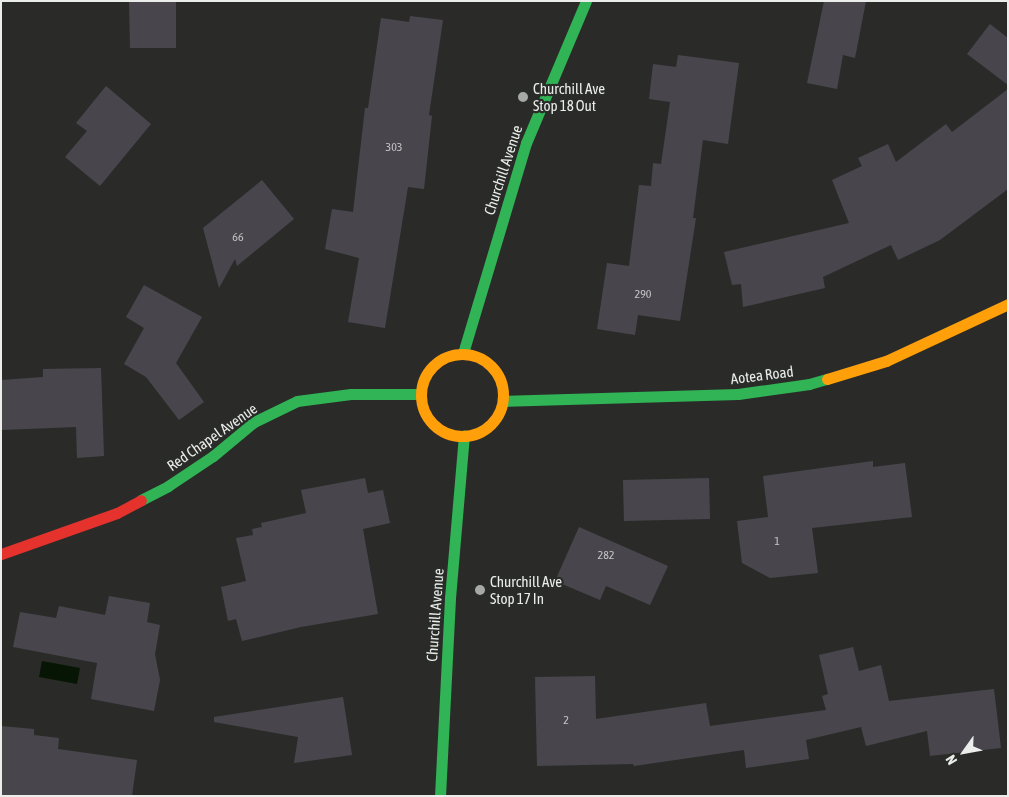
<!DOCTYPE html>
<style>
body{margin:0}
#map{position:relative;width:1009px;height:797px;overflow:hidden;background:#2a2b29;font-family:"Asap Condensed",sans-serif}
div>[style]{position:absolute}
.water>*{inset:0;background:#071604}
.building>*{inset:0;background:#48464c}
.fast>*{height:11px;margin:-5.5px;padding:0 5.5px;transform-origin:5.5px;border-radius:5.5px;background:#30b455}
.slow>*{height:11px;margin:-5.5px;padding:0 5.5px;transform-origin:5.5px;border-radius:5.5px;background:#ff9f0a}
.slow>.ring{margin:-5.5px;padding:0;box-sizing:content-box;background:none;border:11px solid #ff9f0a;border-radius:50%}
.jam>*{height:11px;margin:-5.5px;padding:0 5.5px;transform-origin:5.5px;border-radius:5.5px;background:#e5322d}
.dots>*{width:14px;height:14px;translate:-50% -50%;box-sizing:border-box;border:2px solid #292c28;border-radius:50%}
span{translate:-50% -50%;white-space:nowrap;text-align:center;line-height:1.15;-webkit-text-stroke:4.5px #292c28;paint-order:stroke}
.number-label{font-size:12px;color:#c2c3c3}
.number-label span{-webkit-text-stroke-width:0}
.poi-label{font-size:15px;color:#ebedeb}
.left{translate:0 -50%;text-align:left}
.street-label{font-size:15px;color:#ebedeb}
.frame{position:absolute;inset:0;border:2px solid #ebedeb;pointer-events:none}
.north{position:absolute;left:939px;top:727px;width:50px;height:50px;-webkit-text-stroke:4px #292c28;paint-order:stroke;rotate:238deg;font-size:14px;font-weight:700;line-height:20px;text-align:center;color:#ebedeb}
.north::after{content:'';display:block;margin:auto;width:18px;height:22px;background:#ebedeb;clip-path:polygon(50% 0,100% 100%,50% 72%,0 100%)}
</style>
<div id="map">
<div class="water">
<div style="clip-path:polygon(42px 661px,80px 668px,77px 684px,39px 677px)"></div>
</div>
<div class="building">
<div style="clip-path:polygon(129px 1px,176px 1px,176px 48px,130px 48px)"></div>
<div style="clip-path:polygon(824px 1px,866px 1px,855px 58px,843px 55px,837px 89px,807px 83px)"></div>
<div style="clip-path:polygon(410px 16px,443px 20px,429px 115px,432px 116px,424px 189px,408px 187px,385px 328px,348px 322px,359px 258px,325px 249px,332px 209px,353px 212px,365px 108px,368px 108px,381px 18px,409px 22px)"></div>
<div style="clip-path:polygon(990px 24px,1008px 38px,1008px 85px,967px 54px)"></div>
<div style="clip-path:polygon(678px 55px,739px 63px,728px 144px,703px 140px,693px 218px,696px 218px,680px 321px,638px 315px,635px 335px,597px 329px,607px 263px,629px 266px,639px 185px,651px 186px,653px 163px,661px 164px,670px 102px,649px 99px,653px 64px,676px 67px)"></div>
<div style="clip-path:polygon(106px 86px,151px 124px,100px 186px,65px 157px,87px 131px,76px 123px)"></div>
<div style="clip-path:polygon(1008px 89px,1008px 189px,940px 240px,898px 260px,891px 245px,823px 277px,825px 288px,743px 307px,741px 284px,732px 285px,724px 252px,849px 223px,832px 180px,862px 166px,858px 158px,888px 144px,896px 162px,946px 124px,952px 132px)"></div>
<div style="clip-path:polygon(262px 180px,294px 219px,237px 266px,235px 259px,219px 288px,203px 228px)"></div>
<div style="clip-path:polygon(144px 285px,202px 317px,176px 363px,204px 402px,179px 420px,146px 377px,124px 364px,144px 328px,126px 317px)"></div>
<div style="clip-path:polygon(101px 368px,104px 456px,77px 458px,76px 427px,1px 430px,1px 380px,43px 377px,43px 369px)"></div>
<div style="clip-path:polygon(873px 461px,873px 467px,905px 463px,912px 517px,812px 528px,818px 573px,770px 578px,742px 563px,737px 521px,768px 517px,763px 476px)"></div>
<div style="clip-path:polygon(365px 478px,368px 493px,383px 490px,390px 523px,363px 529px,378px 614px,301px 627px,242px 641px,236px 619px,228px 621px,221px 587px,246px 581px,236px 538px,253px 535px,252px 529px,262px 527px,261px 523px,306px 513px,301px 490px)"></div>
<div style="clip-path:polygon(709px 478px,710px 519px,624px 521px,623px 480px)"></div>
<div style="clip-path:polygon(579px 527px,668px 566px,650px 605px,606px 586px,600px 600px,555px 581px)"></div>
<div style="clip-path:polygon(109px 596px,150px 603px,147px 622px,160px 625px,155px 654px,160px 680px,154px 711px,91px 699px,97px 663px,13px 647px,20px 612px,56px 618px,59px 606px,105px 615px)"></div>
<div style="clip-path:polygon(853px 647px,859px 671px,881px 665px,889px 701px,994px 689px,1001px 748px,930px 756px,927px 731px,866px 746px,861px 727px,806px 740px,809px 759px,746px 768px,744px 750px,634px 766px,633px 764px,537px 766px,535px 677px,595px 676px,596px 719px,706px 703px,710px 726px,826px 710px,822px 696px,828px 694px,819px 655px)"></div>
<div style="clip-path:polygon(343px 697px,352px 755px,294px 763px,298px 737px,214px 722px,214px 717px)"></div>
<div style="clip-path:polygon(1px 726px,34px 729px,34px 735px,59px 738px,58px 749px,137px 760px,132px 796px,1px 796px)"></div>
</div>
<div class="fast">
<div style="left:463px;top:353px;width:219px;rotate:-73.3deg"></div>
<div style="left:526px;top:143px;width:154px;rotate:-67.1deg"></div>
<div style="left:503px;top:401px;width:235px;rotate:-1.7deg"></div>
<div style="left:738px;top:394px;width:72px;rotate:-8deg"></div>
<div style="left:809px;top:384px;width:19px;rotate:-16deg"></div>
<div style="left:141px;top:500px;width:30px;rotate:-27deg"></div>
<div style="left:168px;top:486px;width:54px;rotate:-33.7deg"></div>
<div style="left:213px;top:456px;width:53px;rotate:-39.7deg"></div>
<div style="left:254px;top:422px;width:48px;rotate:-26deg"></div>
<div style="left:297px;top:401px;width:54px;rotate:-7.4deg"></div>
<div style="left:351px;top:394px;width:70px"></div>
<div style="left:440px;top:796px;width:198px;rotate:-87.1deg"></div>
<div style="left:450px;top:598px;width:163px;rotate:-85.1deg"></div>
</div>
<div class="slow">
<div class="ring" style="left:421px;top:354px;width:71px;height:71px"></div>
<div style="left:827px;top:379px;width:62px;rotate:-17deg"></div>
<div style="left:886px;top:361px;width:135px;rotate:-25deg"></div>
</div>
<div class="jam">
<div style="left:1px;top:554px;width:123px;rotate:-19.5deg"></div>
<div style="left:117px;top:513px;width:27px;rotate:-28deg"></div>
</div>
<div class="dots">
<div style="left:523px;top:97px;background:#a7a9a7"></div>
<div style="left:480px;top:590px;background:#a7a9a7"></div>
</div>
<div class="number-label">
<span style="left:394px;top:148px">303</span>
<span style="left:238px;top:238px">66</span>
<span style="left:643px;top:295px">290</span>
<span style="left:777px;top:542px">1</span>
<span style="left:606px;top:556px">282</span>
<span style="left:566px;top:721px">2</span>
</div>
<div class="poi-label">
<span class="left" style="left:533px;top:97px">Churchill Ave<br>Stop 18 Out</span>
<span class="left" style="left:490px;top:590px">Churchill Ave<br>Stop 17 In</span>
</div>
<div class="street-label">
<span style="left:503px;top:170px;rotate:-72deg">Churchill Avenue</span>
<span style="left:762px;top:375px;rotate:-7deg">Aotea Road</span>
<span style="left:212px;top:437px;rotate:-35deg">Red Chapel Avenue</span>
<span style="left:435px;top:615px;rotate:-86deg">Churchill Avenue</span>
</div>
<div class="frame"></div>
<div class="north">N</div>
</div>
